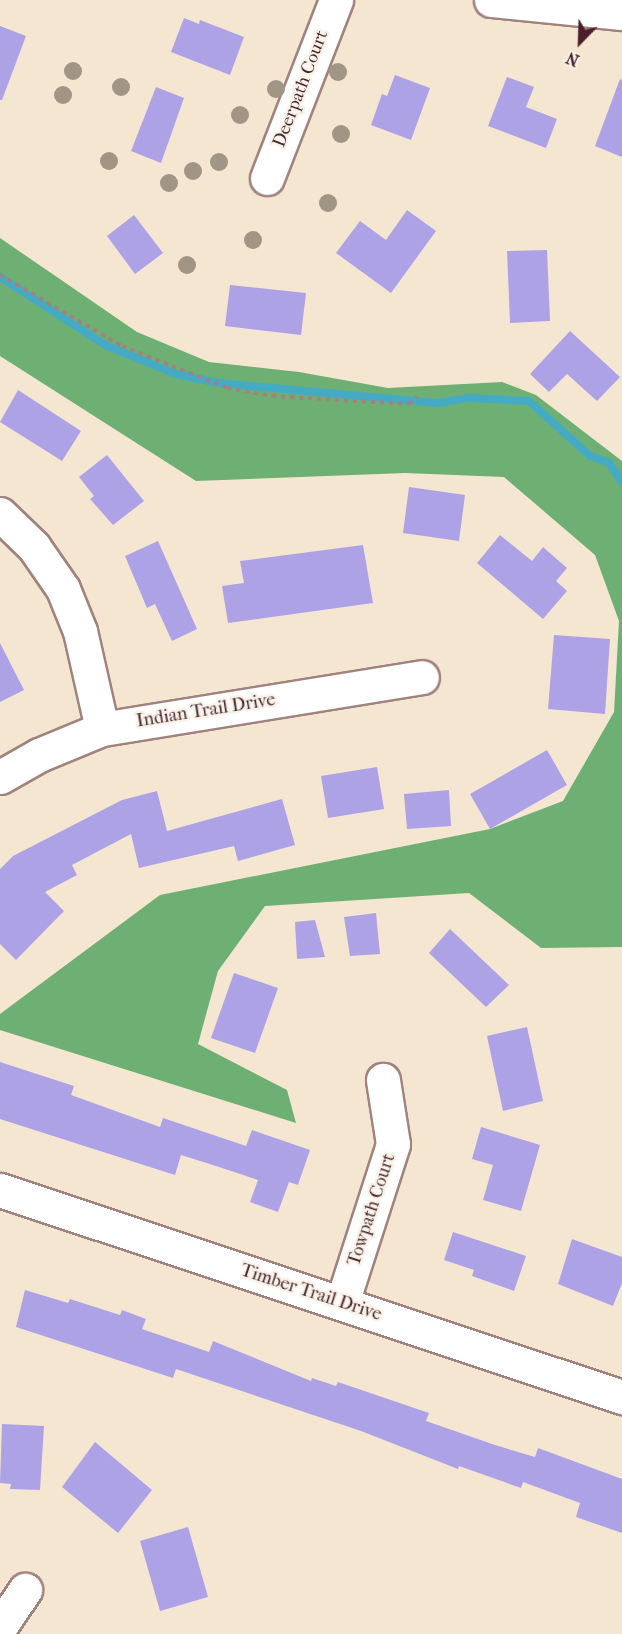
<!DOCTYPE html>
<style>
body{margin:0}
#map{position:relative;width:622px;height:1634px;overflow:hidden;background:#f5e6d1;font-family:"IM FELL French Canon",serif}
div>[style]{position:absolute}
.forest>*{inset:0;background:#6eb074}
.stream>*{height:8px;margin:-4px;padding:0 4px;transform-origin:4px;border-radius:4px;background:#45abc4}
.building>*{inset:0;background:#aea2e7}
.path>*{height:4px;margin-top:-2px;transform-origin:0;background:repeating-linear-gradient(90deg,#a0827e 0 4.5px,transparent 0 9px)}
.roads{filter:drop-shadow(2px 0 #a0827e) drop-shadow(-2px 0 #a0827e) drop-shadow(0 2px #a0827e) drop-shadow(0 -2px #a0827e)}
.minor>*{height:33px;margin:-16.5px;padding:0 16.5px;transform-origin:16.5px;border-radius:16.5px;background:#fff}
.trees>*{width:18px;height:18px;margin:-9px;border-radius:50%;background:#a19585}
span{translate:-50% -50%;white-space:nowrap;text-align:center;line-height:1.15;-webkit-text-stroke:5px #f7f3e8;paint-order:stroke}
.street-label{font-size:18px;color:#4a1f2b}
.north{position:absolute;left:550px;top:12px;width:60px;height:60px;-webkit-text-stroke:4px #f7f3e8;paint-order:stroke;rotate:203deg;font-size:16px;font-weight:700;line-height:24px;text-align:center;color:#4a1f2b}
.north::after{content:'';display:block;margin:auto;width:21px;height:27px;background:#4a1f2b;clip-path:polygon(50% 0,100% 100%,50% 72%,0 100%)}
</style>
<div id="map">
<div class="forest">
<div style="clip-path:polygon(0 238px,137px 332px,209px 362px,299px 372px,388px 388px,502px 382px,536px 395px,622px 461px,622px 947px,541px 948px,469px 893px,265px 906px,218px 971px,198px 1044px,287px 1090px,296px 1123px,0 1030px,0 1014px,160px 895px,490px 829px,563px 801px,614px 712px,619px 621px,595px 555px,504px 477px,405px 473px,196px 481px,0 356px)"></div>
</div>
<div class="stream">
<div style="left:0;top:277px;width:125px;rotate:32.9deg"></div>
<div style="left:105px;top:345px;width:77px;rotate:22.2deg"></div>
<div style="left:176px;top:374px;width:43px;rotate:12.1deg"></div>
<div style="left:218px;top:383px;width:220px;rotate:5.2deg"></div>
<div style="left:437px;top:403px;width:33px;rotate:-9deg"></div>
<div style="left:470px;top:398px;width:59px;rotate:2.9deg"></div>
<div style="left:529px;top:401px;width:82px;rotate:42deg"></div>
<div style="left:590px;top:456px;width:20px;rotate:20deg"></div>
<div style="left:609px;top:463px;width:23px;rotate:56deg"></div>
</div>
<div class="building">
<div style="clip-path:polygon(184px 18px,199px 24px,200px 20px,244px 37px,230px 75px,171px 52px)"></div>
<div style="clip-path:polygon(0 26px,26px 36px,2px 100px,0 100px)"></div>
<div style="clip-path:polygon(395px 75px,430px 88px,411px 140px,371px 125px,382px 94px,387px 96px)"></div>
<div style="clip-path:polygon(507px 77px,534px 87px,526px 107px,557px 119px,546px 148px,488px 126px)"></div>
<div style="clip-path:polygon(620px 79px,622px 80px,622px 157px,595px 146px)"></div>
<div style="clip-path:polygon(156px 87px,184px 98px,161px 163px,131px 151px)"></div>
<div style="clip-path:polygon(407px 210px,436px 231px,391px 293px,336px 253px,360px 221px,386px 240px)"></div>
<div style="clip-path:polygon(134px 215px,163px 253px,135px 274px,107px 236px)"></div>
<div style="clip-path:polygon(547px 250px,550px 321px,510px 323px,507px 251px)"></div>
<div style="clip-path:polygon(230px 285px,306px 293px,301px 335px,225px 326px)"></div>
<div style="clip-path:polygon(570px 331px,620px 377px,597px 401px,567px 374px,549px 392px,530px 374px)"></div>
<div style="clip-path:polygon(18px 390px,81px 431px,62px 461px,0 422px)"></div>
<div style="clip-path:polygon(107px 455px,144px 501px,113px 525px,90px 499px,94px 496px,79px 477px)"></div>
<div style="clip-path:polygon(409px 487px,465px 495px,459px 541px,403px 533px)"></div>
<div style="clip-path:polygon(500px 535px,532px 561px,543px 547px,567px 568px,556px 581px,567px 591px,543px 619px,477px 563px)"></div>
<div style="clip-path:polygon(158px 541px,197px 629px,172px 641px,155px 604px,147px 608px,125px 556px)"></div>
<div style="clip-path:polygon(363px 545px,373px 603px,228px 623px,222px 586px,244px 583px,240px 561px)"></div>
<div style="clip-path:polygon(554px 635px,610px 639px,605px 714px,548px 709px)"></div>
<div style="clip-path:polygon(0 643px,24px 690px,0 702px)"></div>
<div style="clip-path:polygon(547px 750px,567px 785px,490px 829px,470px 794px)"></div>
<div style="clip-path:polygon(377px 767px,384px 809px,328px 818px,321px 776px)"></div>
<div style="clip-path:polygon(449px 790px,451px 826px,407px 829px,404px 794px)"></div>
<div style="clip-path:polygon(157px 791px,167px 831px,282px 799px,295px 845px,238px 861px,234px 846px,139px 868px,131px 834px,72px 865px,77px 875px,45px 892px,64px 911px,16px 960px,0 944px,0 869px,13px 856px,122px 800px)"></div>
<div style="clip-path:polygon(376px 913px,380px 954px,350px 956px,344px 917px)"></div>
<div style="clip-path:polygon(315px 920px,325px 957px,297px 959px,295px 922px)"></div>
<div style="clip-path:polygon(450px 929px,509px 985px,486px 1007px,429px 953px)"></div>
<div style="clip-path:polygon(234px 973px,278px 988px,255px 1053px,211px 1038px)"></div>
<div style="clip-path:polygon(527px 1027px,543px 1101px,503px 1111px,487px 1036px)"></div>
<div style="clip-path:polygon(0 1062px,74px 1086px,71px 1095px,160px 1127px,163px 1118px,246px 1146px,252px 1130px,310px 1150px,298px 1185px,289px 1182px,278px 1212px,250px 1202px,258px 1180px,219px 1167px,181px 1155px,175px 1175px,0 1119px)"></div>
<div style="clip-path:polygon(481px 1127px,540px 1145px,521px 1211px,483px 1200px,493px 1165px,472px 1159px)"></div>
<div style="clip-path:polygon(453px 1232px,526px 1256px,514px 1291px,472px 1276px,474px 1270px,444px 1260px)"></div>
<div style="clip-path:polygon(572px 1239px,622px 1257px,622px 1283px,613px 1306px,558px 1284px)"></div>
<div style="clip-path:polygon(25px 1290px,68px 1303px,70px 1299px,120px 1315px,122px 1310px,146px 1319px,142px 1329px,209px 1352px,213px 1341px,311px 1381px,312px 1378px,336px 1386px,338px 1382px,429px 1413px,426px 1421px,495px 1445px,535px 1457px,538px 1448px,622px 1479px,622px 1533px,576px 1517px,580px 1503px,523px 1482px,521px 1488px,459px 1466px,458px 1469px,361px 1431px,176px 1369px,173px 1378px,16px 1327px)"></div>
<div style="clip-path:polygon(2px 1424px,44px 1426px,40px 1490px,10px 1489px,11px 1484px,0 1483px)"></div>
<div style="clip-path:polygon(95px 1442px,152px 1490px,118px 1533px,62px 1487px)"></div>
<div style="clip-path:polygon(188px 1527px,208px 1597px,160px 1611px,140px 1541px)"></div>
</div>
<div class="path">
<div style="left:0;top:275px;width:141px;rotate:30.2deg"></div>
<div style="left:122px;top:346px;width:113px;rotate:21.8deg"></div>
<div style="left:227px;top:388px;width:46px;rotate:10.1deg"></div>
<div style="left:272px;top:396px;width:137px;rotate:3.3deg"></div>
<div style="left:409px;top:404px;width:11px;rotate:-41deg"></div>
</div>
<div class="roads">
<div class="minor">
<div style="left:491px;top:0;width:132px;rotate:5.7deg"></div>
<div style="left:267px;top:178px;width:191px;rotate:-68.8deg"></div>
<div style="left:0;top:514px;width:47px;rotate:44.1deg"></div>
<div style="left:34px;top:547px;width:51px;rotate:55.4deg"></div>
<div style="left:63px;top:589px;width:45px;rotate:68deg"></div>
<div style="left:80px;top:631px;width:100px;rotate:77.3deg"></div>
<div style="left:0;top:777px;width:45px;rotate:-29.4deg"></div>
<div style="left:39px;top:755px;width:68px;rotate:-22.4deg"></div>
<div style="left:102px;top:729px;width:324px;rotate:-9.2deg"></div>
<div style="left:0;top:1190px;width:656px;rotate:18.41deg"></div>
<div style="left:342px;top:1303px;width:167px;rotate:-72.2deg"></div>
<div style="left:393px;top:1144px;width:65px;rotate:-98.9deg"></div>
<div style="left:0;top:1627px;width:45px;rotate:-56deg"></div>
</div>
</div>
<div class="trees">
<div style="left:73px;top:71px"></div>
<div style="left:338px;top:72px"></div>
<div style="left:121px;top:87px"></div>
<div style="left:276px;top:89px"></div>
<div style="left:63px;top:95px"></div>
<div style="left:240px;top:115px"></div>
<div style="left:341px;top:134px"></div>
<div style="left:109px;top:161px"></div>
<div style="left:219px;top:162px"></div>
<div style="left:193px;top:171px"></div>
<div style="left:169px;top:183px"></div>
<div style="left:328px;top:203px"></div>
<div style="left:253px;top:240px"></div>
<div style="left:187px;top:265px"></div>
</div>
<div class="street-label">
<span style="left:301px;top:89px;rotate:-69deg">Deerpath Court</span>
<span style="left:206px;top:711px;rotate:-9deg">Indian Trail Drive</span>
<span style="left:372px;top:1210px;rotate:-72deg">Towpath Court</span>
<span style="left:311px;top:1293px;rotate:18deg">Timber Trail Drive</span>
</div>
<div class="north">N</div>
</div>
